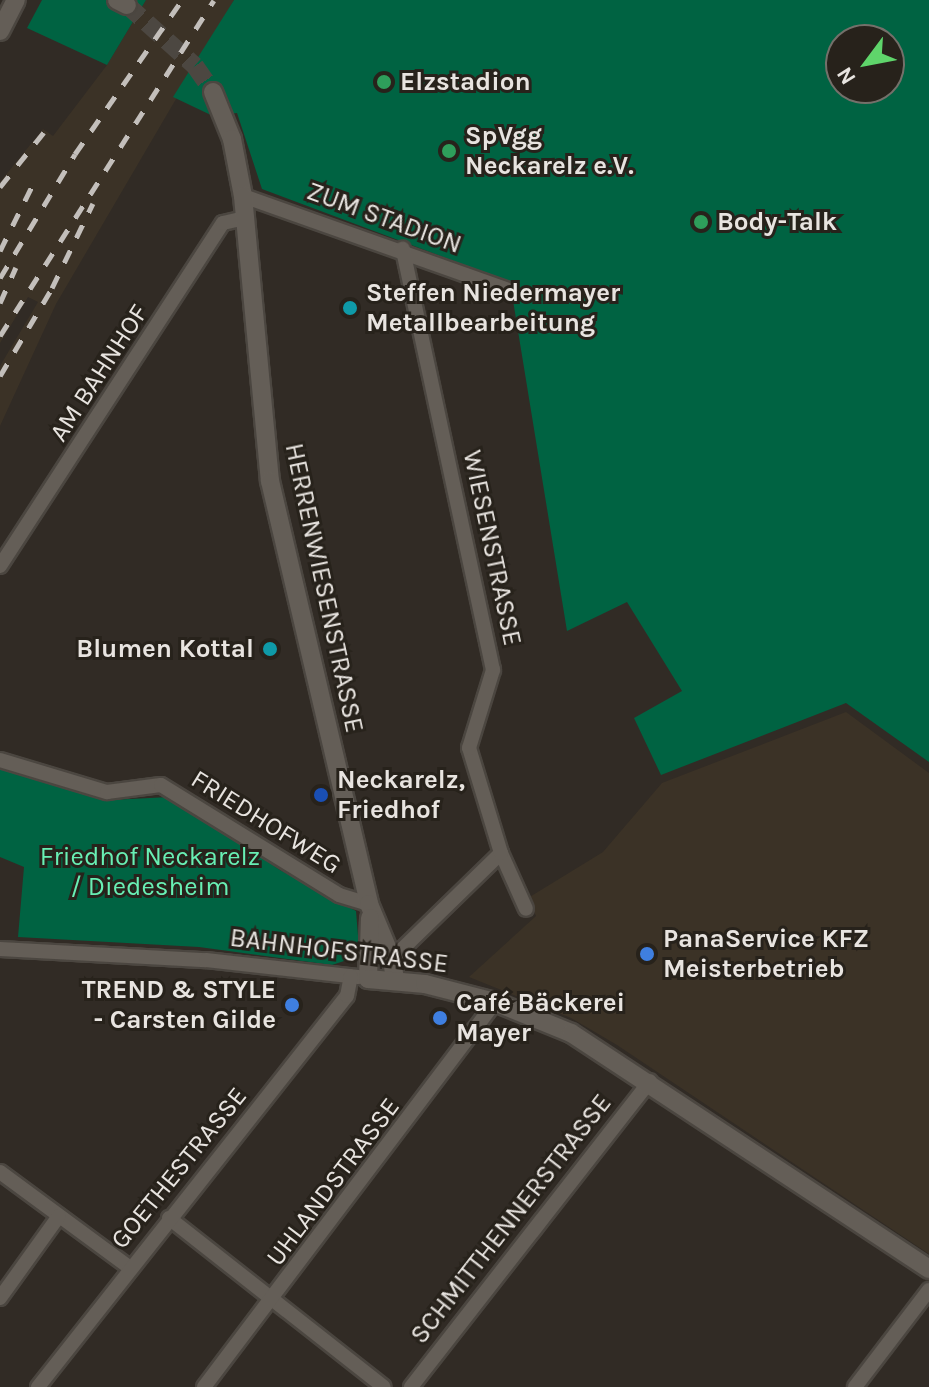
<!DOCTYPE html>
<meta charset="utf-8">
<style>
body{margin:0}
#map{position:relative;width:929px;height:1387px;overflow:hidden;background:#312b25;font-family:Karla,sans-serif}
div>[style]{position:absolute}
.built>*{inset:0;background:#3b3226}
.green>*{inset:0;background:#006342}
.tertiary-tunnel>*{height:18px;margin-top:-9px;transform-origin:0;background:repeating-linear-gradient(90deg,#4c4741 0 18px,transparent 0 27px)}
.roads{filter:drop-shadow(2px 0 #4b4640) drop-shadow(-2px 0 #4b4640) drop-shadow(0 2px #4b4640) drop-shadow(0 -2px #4b4640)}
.minor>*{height:14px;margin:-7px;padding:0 7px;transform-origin:7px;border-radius:7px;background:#645e57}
.tertiary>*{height:18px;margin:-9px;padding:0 9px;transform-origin:9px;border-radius:9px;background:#645e57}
.rail>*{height:5px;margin-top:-2.5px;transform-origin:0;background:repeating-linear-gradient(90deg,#c3bfbb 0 14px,transparent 0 28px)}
.dots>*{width:22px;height:22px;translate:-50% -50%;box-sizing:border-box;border:4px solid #27221b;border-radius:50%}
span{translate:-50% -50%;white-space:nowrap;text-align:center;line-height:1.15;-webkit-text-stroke:6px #27221b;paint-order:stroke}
.poi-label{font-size:26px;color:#e8e4e0;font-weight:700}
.left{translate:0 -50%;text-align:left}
.right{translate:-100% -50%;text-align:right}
.street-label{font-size:26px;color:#e8e4e0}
.park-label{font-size:26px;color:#68efb4}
.north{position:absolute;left:825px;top:24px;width:80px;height:80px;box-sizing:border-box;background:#27221b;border:2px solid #74706a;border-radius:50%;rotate:238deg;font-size:22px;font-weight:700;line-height:32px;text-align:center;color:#e8e4e0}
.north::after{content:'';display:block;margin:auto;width:28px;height:36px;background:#5fd56b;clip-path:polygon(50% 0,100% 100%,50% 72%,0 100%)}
</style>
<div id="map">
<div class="built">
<div style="clip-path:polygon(146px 0,234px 0,56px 304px,0 426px,0 366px,38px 302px,28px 297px,0 343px,0 182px,43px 129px,53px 136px,107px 65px)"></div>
<div style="clip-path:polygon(846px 712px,929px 773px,929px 1254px,617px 1045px,571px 1018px,469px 977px,536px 916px,528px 898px,603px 852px,662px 783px)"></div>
</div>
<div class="green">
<div style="clip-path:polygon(42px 0,146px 0,107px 65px,27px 28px)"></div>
<div style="clip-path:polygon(evenodd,234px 0,929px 0,929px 762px,846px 703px,661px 775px,634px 718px,682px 691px,627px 602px,567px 631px,510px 282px,262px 189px,237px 113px,213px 116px,173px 97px,234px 0,841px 40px,889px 40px,889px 88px,841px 88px,841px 40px)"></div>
<div style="clip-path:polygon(0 765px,110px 800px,170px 797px,280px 870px,356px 911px,359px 948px,350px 959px,332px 965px,199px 947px,18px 937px,24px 867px,0 857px)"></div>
</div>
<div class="tertiary-tunnel">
<div style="left:127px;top:5px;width:91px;rotate:41.9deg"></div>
<div style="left:195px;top:66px;width:32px;rotate:55deg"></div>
</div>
<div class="roads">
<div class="minor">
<div style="left:243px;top:196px;width:281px;rotate:19.5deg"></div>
<div style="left:0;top:566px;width:409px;rotate:-57deg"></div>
<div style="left:223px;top:223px;width:23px;rotate:-13deg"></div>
<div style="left:0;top:760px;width:112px;rotate:16.7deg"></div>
<div style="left:107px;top:792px;width:54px;rotate:-7.4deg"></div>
<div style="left:161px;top:785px;width:209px;rotate:31.7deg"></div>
<div style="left:339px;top:895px;width:31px;rotate:17deg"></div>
<div style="left:501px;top:853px;width:61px;rotate:65.9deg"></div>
<div style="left:0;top:949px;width:206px;rotate:3.1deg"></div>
<div style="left:206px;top:960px;width:153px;rotate:6.4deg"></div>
<div style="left:392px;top:959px;width:152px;rotate:-44.2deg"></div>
<div style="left:501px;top:853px;width:110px;rotate:-106.9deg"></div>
<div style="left:469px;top:748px;width:82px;rotate:-72.9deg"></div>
<div style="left:493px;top:670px;width:431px;rotate:-102.1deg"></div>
<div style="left:0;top:1172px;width:162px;rotate:36.4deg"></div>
<div style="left:169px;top:1218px;width:273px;rotate:38.2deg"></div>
<div style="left:0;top:1298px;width:101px;rotate:-54.3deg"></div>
<div style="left:38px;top:1387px;width:498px;rotate:-51.7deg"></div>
<div style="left:347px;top:996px;width:20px;rotate:-79deg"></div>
<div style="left:204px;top:1387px;width:483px;rotate:-52.9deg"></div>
<div style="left:411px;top:1387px;width:388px;rotate:-52deg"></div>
<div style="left:855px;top:1387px;width:122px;rotate:-52.7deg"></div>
</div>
<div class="tertiary">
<div style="left:117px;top:0;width:11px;rotate:27deg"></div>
<div style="left:0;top:31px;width:35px;rotate:-63deg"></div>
<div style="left:213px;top:92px;width:51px;rotate:68deg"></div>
<div style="left:232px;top:139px;width:58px;rotate:79.1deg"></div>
<div style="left:243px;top:196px;width:286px;rotate:84.6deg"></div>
<div style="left:270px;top:481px;width:434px;rotate:76.8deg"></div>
<div style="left:369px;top:904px;width:60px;rotate:67.3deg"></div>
<div style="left:392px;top:959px;width:22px;rotate:82deg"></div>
<div style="left:370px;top:918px;width:61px;rotate:91.9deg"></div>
<div style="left:368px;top:979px;width:57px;rotate:5deg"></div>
<div style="left:425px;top:984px;width:72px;rotate:14.4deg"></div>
<div style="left:495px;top:1002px;width:82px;rotate:22.2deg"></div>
<div style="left:571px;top:1033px;width:429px;rotate:33.4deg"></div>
</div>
</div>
<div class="rail">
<div style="left:0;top:187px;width:70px;rotate:-51.3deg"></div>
<div style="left:0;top:251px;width:81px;rotate:-63.7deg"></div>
<div style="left:0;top:278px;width:145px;rotate:-58.8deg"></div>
<div style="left:75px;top:154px;width:188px;rotate:-55.2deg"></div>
<div style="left:0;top:303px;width:39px;rotate:-66deg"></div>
<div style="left:0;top:336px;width:398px;rotate:-57.5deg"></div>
<div style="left:0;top:376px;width:102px;rotate:-59.4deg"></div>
<div style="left:52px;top:288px;width:94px;rotate:-64.2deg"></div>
</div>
<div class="dots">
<div style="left:384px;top:82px;background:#2e9e5b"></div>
<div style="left:449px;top:151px;background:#2e9e5b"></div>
<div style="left:701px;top:222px;background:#2e9e5b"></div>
<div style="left:350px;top:308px;background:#0f9aa8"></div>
<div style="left:270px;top:649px;background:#0f9aa8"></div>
<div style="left:321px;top:795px;background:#1a4fb4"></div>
<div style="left:647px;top:954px;background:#3f7fe0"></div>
<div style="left:292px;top:1005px;background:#3f7fe0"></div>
<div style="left:440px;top:1018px;background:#3f7fe0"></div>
</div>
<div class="poi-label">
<span class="left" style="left:400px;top:82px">Elzstadion</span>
<span class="left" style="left:465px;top:151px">SpVgg<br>Neckarelz e.V.</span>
<span class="left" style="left:717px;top:222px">Body-Talk</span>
<span class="left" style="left:366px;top:308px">Steffen Niedermayer<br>Metallbearbeitung</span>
<span class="right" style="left:254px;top:649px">Blumen Kottal</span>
<span class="left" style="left:337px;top:795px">Neckarelz,<br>Friedhof</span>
<span class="left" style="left:663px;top:954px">PanaService KFZ<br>Meisterbetrieb</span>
<span class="right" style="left:276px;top:1005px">TREND &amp; STYLE<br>- Carsten Gilde</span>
<span class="left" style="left:456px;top:1018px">Café Bäckerei<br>Mayer</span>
</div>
<div class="street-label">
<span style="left:384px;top:218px;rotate:20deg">ZUM STADION</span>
<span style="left:99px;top:373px;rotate:-57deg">AM BAHNHOF</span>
<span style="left:492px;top:548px;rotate:78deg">WIESENSTRASSE</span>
<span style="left:324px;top:588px;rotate:78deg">HERRENWIESENSTRASSE</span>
<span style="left:266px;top:822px;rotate:32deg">FRIEDHOFWEG</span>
<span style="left:339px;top:951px;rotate:7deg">BAHNHOFSTRASSE</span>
<span style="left:179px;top:1168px;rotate:-51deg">GOETHESTRASSE</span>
<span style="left:333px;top:1182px;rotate:-53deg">UHLANDSTRASSE</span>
<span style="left:511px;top:1219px;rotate:-52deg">SCHMITTHENNERSTRASSE</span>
</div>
<div class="park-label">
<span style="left:150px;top:872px">Friedhof Neckarelz<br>/ Diedesheim</span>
</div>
<div class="north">N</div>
</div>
